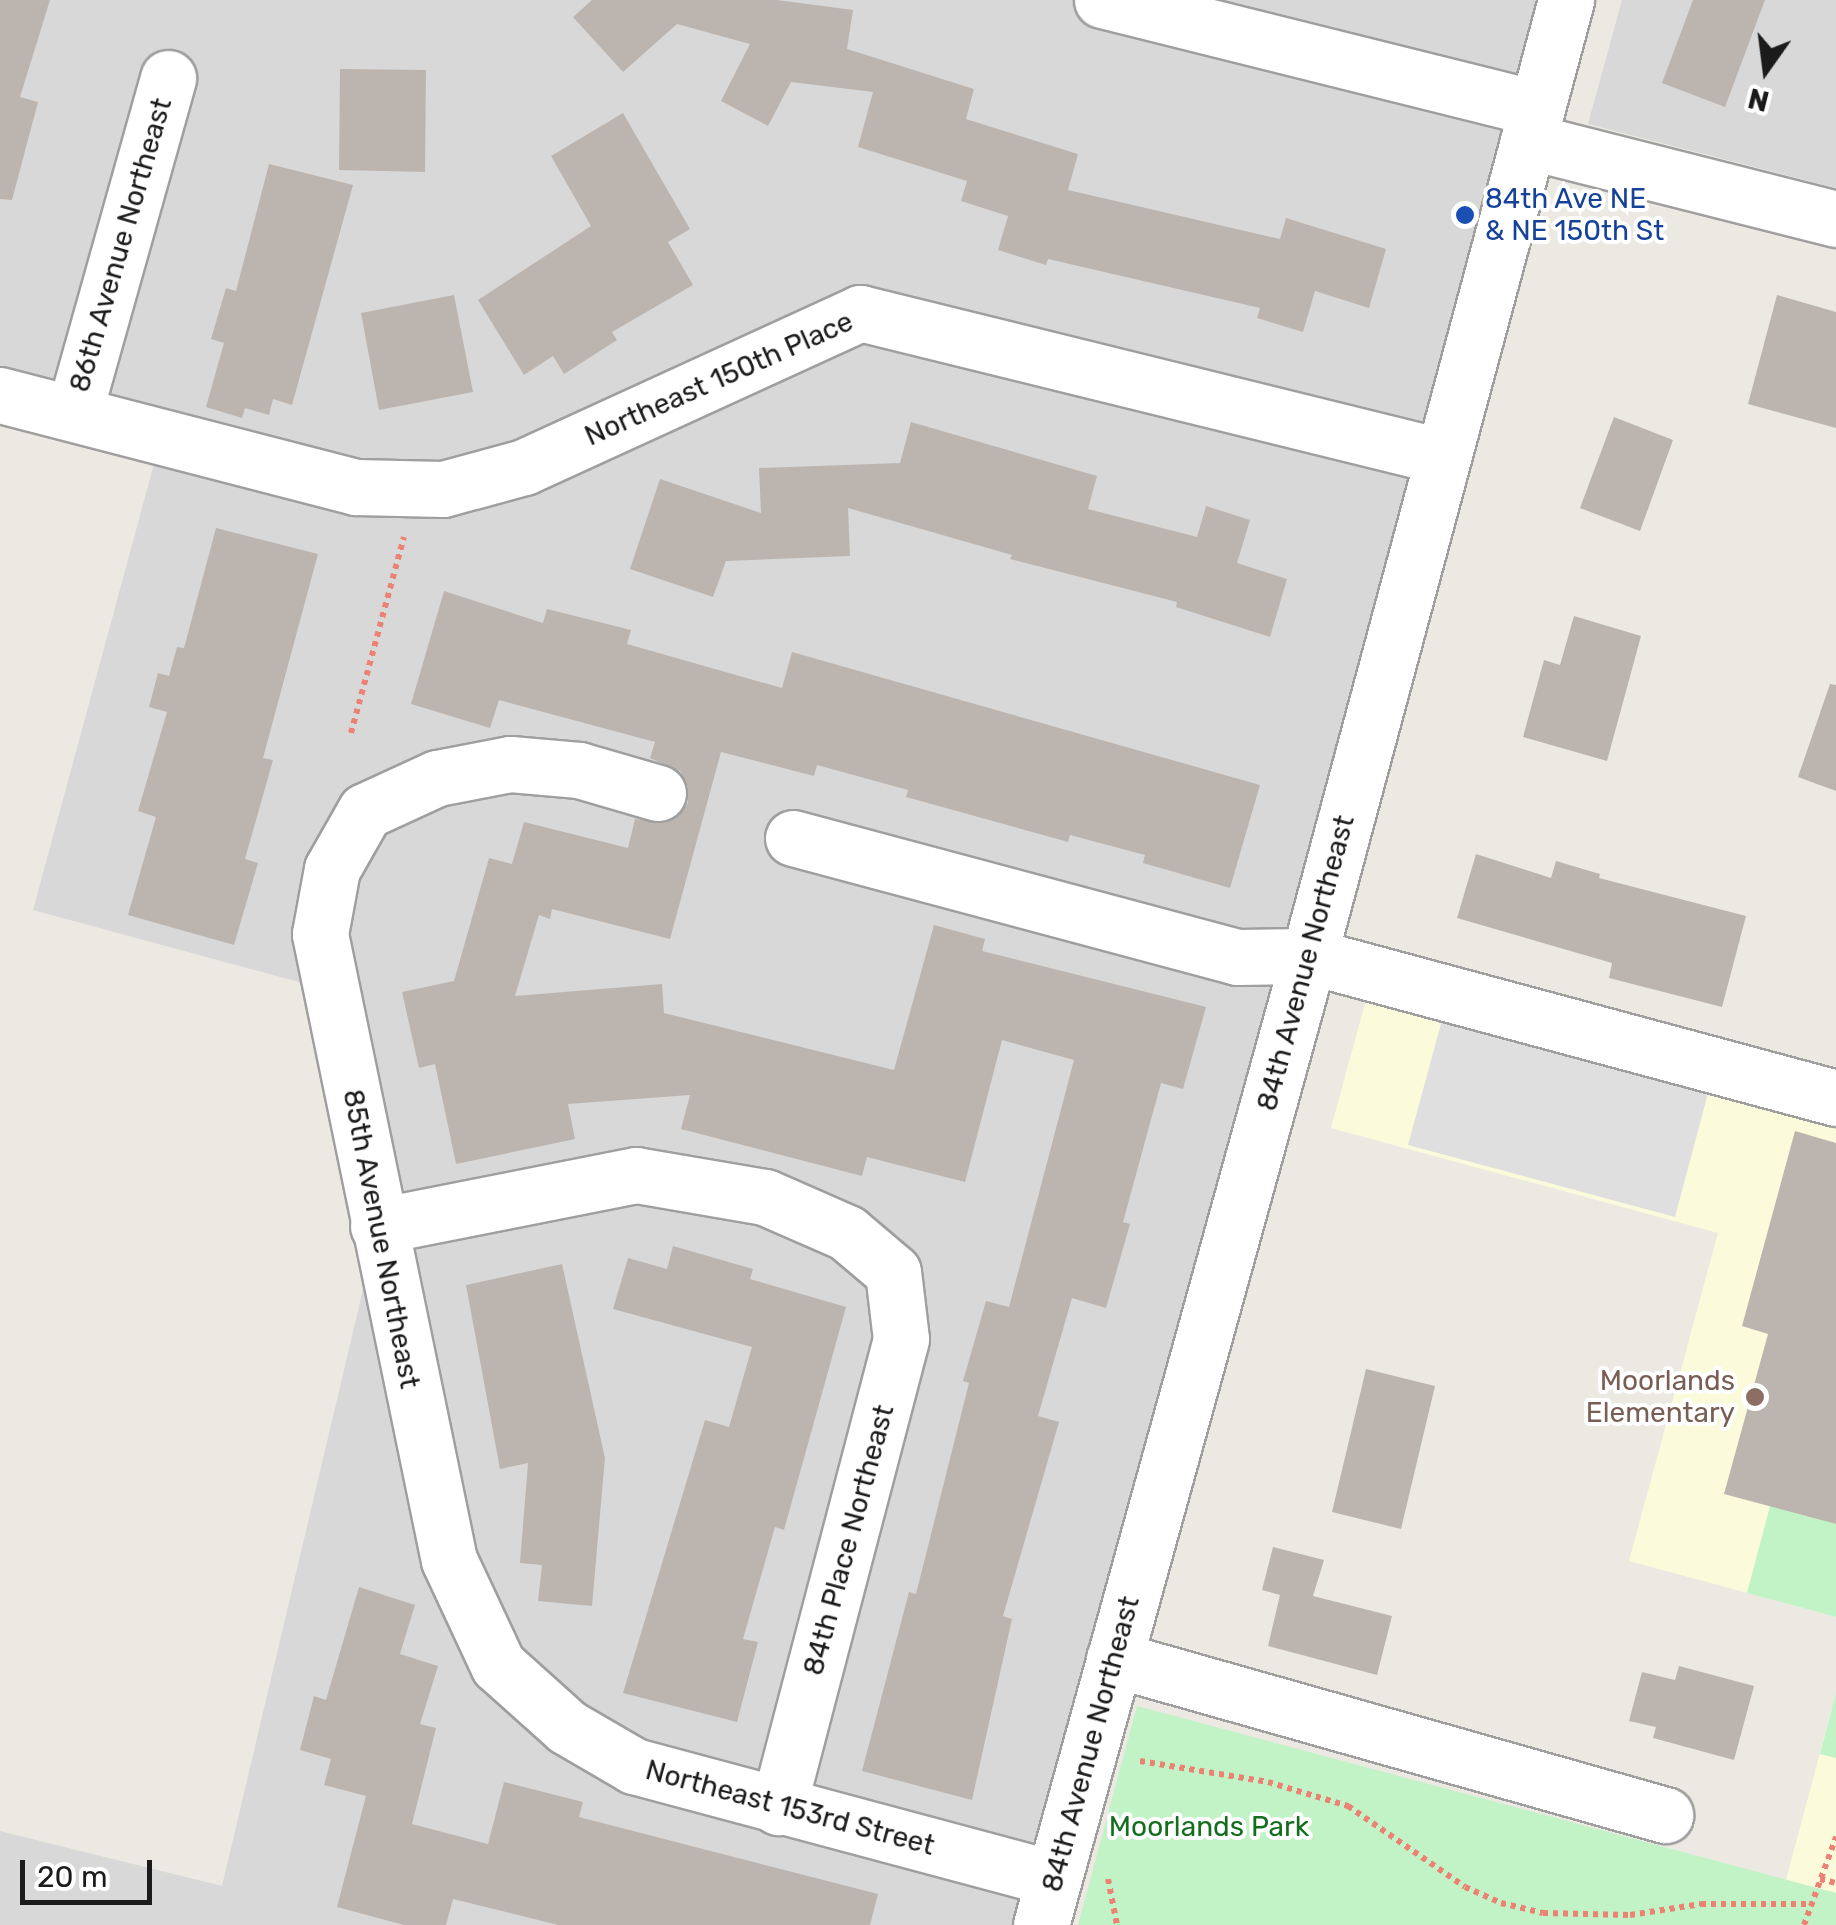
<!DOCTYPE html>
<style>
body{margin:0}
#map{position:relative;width:1836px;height:1925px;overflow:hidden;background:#ece9e2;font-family:Rubik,sans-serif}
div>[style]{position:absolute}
.residential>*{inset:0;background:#d9d8d8}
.education>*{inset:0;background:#fbfbdb}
.park>*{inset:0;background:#c1f3c7}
.parking>*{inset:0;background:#dfdfdf}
.building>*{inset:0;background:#bcb5af}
.path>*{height:6px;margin-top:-3px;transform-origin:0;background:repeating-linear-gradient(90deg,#ec8273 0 5px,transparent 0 10px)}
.roads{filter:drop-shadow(2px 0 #9f9f9f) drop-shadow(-2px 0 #9f9f9f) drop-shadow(0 2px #9f9f9f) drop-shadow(0 -2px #9f9f9f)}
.minor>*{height:55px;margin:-27.5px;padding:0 27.5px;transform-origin:27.5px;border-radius:27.5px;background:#fff}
.dots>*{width:28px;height:28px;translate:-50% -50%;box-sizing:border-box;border:5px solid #fff;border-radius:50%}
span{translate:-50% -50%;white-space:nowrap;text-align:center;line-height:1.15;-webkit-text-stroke:8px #fff;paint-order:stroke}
.transit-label{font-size:28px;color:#164399}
.left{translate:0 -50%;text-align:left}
.street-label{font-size:28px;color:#1b1b1b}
.education-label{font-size:28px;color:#785e54}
.right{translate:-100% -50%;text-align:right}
.park-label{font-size:28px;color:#156e1e}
.north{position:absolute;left:1716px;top:20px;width:100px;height:100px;-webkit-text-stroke:8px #fff;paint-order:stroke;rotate:194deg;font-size:28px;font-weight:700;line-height:40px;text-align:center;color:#1b1b1b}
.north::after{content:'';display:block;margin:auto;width:35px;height:45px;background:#1b1b1b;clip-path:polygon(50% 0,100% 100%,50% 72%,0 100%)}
.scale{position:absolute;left:20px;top:1860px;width:132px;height:45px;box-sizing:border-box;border:5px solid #1b1b1b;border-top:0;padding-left:12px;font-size:30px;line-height:35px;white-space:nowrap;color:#1b1b1b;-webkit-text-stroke:8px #fff;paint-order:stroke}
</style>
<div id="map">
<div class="residential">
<div style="clip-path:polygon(0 0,1566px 0,1041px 1925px,0 1925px,0 1831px,222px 1886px,378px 1226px,332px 991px,33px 910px,161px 438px,0 395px)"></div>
<div style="clip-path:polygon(1622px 0,1836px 0,1836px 188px,1588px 124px)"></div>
</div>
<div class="education">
<div style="clip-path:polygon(1381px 945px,1836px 1069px,1836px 1617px,1629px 1561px,1718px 1233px,1331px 1128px)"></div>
<div style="clip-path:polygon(1836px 1693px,1836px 1893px,1786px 1880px)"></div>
</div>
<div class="park">
<div style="clip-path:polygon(1770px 1506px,1836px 1524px,1836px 1617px,1747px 1593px)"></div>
<div style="clip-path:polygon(1836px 1693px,1836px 1758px,1820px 1754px)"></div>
<div style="clip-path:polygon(1137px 1706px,1836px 1893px,1836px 1925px,1078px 1925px)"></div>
</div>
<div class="parking">
<div style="clip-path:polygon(1445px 1009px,1711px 1082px,1675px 1217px,1408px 1145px)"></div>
</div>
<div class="building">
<div style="clip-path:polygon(0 0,50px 0,20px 97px,38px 102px,12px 200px,0 199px)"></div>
<div style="clip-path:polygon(592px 0,777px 0,853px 10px,847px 49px,974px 89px,966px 119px,1078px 154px,1068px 190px,1280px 239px,1286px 218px,1386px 249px,1369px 308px,1315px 291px,1303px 332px,1257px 318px,1260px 308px,1048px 259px,1046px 265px,998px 250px,1008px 216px,961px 201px,967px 181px,858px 147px,873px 92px,791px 82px,768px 126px,721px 101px,750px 44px,677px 24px,623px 72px,573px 17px)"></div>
<div style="clip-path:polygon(1693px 0,1765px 0,1725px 107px,1662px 83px)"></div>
<div style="clip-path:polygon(340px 69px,426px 70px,425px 172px,339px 170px)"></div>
<div style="clip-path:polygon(623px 113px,690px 229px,668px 242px,693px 285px,612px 332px,617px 340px,564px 374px,553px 356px,524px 375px,478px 300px,591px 226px,551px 156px)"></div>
<div style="clip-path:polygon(269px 164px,353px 185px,292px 405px,273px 399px,269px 415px,245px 408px,242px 418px,206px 407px,224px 343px,211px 339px,226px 288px,236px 291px)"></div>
<div style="clip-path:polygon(454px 295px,473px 392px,379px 410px,361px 313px)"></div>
<div style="clip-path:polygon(1777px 295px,1836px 312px,1836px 428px,1748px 404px)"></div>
<div style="clip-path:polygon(1614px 417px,1673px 440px,1640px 531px,1580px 508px)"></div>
<div style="clip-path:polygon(911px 422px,1097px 476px,1088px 509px,1197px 537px,1206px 506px,1250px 520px,1237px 563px,1287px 579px,1270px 637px,1176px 607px,1177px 602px,1010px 559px,1012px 555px,848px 508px,850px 556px,726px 561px,713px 597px,630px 569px,660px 479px,761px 513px,759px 468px,900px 463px)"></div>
<div style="clip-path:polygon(216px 528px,318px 554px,263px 758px,273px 760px,245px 859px,258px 863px,234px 945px,128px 915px,156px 817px,138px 811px,167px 712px,149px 707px,158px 673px,169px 676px,177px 647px,184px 648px)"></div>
<div style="clip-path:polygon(444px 591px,543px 623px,547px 609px,631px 630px,627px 644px,782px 688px,792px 652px,1260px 785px,1230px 888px,1143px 863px,1145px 855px,1070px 835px,1068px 842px,906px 797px,908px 790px,817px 765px,814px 776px,721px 752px,670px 939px,552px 909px,550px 919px,539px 915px,515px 996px,662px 984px,664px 1013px,894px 1070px,934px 925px,985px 939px,982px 951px,1206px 1007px,1183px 1089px,1161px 1083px,1123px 1222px,1130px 1224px,1106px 1308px,1072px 1298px,1038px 1416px,1059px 1422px,1003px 1616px,1012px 1619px,972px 1800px,862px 1771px,909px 1592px,916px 1594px,969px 1383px,963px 1381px,986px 1301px,1009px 1307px,1074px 1060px,1002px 1040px,965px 1182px,867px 1157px,862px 1176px,681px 1129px,690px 1095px,568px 1104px,575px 1139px,456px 1164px,435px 1064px,419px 1068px,402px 992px,454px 981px,489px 858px,512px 864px,524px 822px,628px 848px,635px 819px,664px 823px,679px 816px,688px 803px,688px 787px,680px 771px,650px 758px,655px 742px,499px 700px,490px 728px,411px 704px)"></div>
<div style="clip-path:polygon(1574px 616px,1641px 636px,1607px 761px,1523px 737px,1544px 660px,1560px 665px)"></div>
<div style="clip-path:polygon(1830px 684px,1836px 685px,1836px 791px,1798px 777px)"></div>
<div style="clip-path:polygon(1476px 854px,1551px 878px,1556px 861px,1600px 874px,1599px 878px,1746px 916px,1722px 1007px,1609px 978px,1612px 963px,1457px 918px)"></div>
<div style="clip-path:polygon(1795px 1131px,1836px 1143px,1836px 1524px,1724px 1494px,1768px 1334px,1742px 1326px)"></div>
<div style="clip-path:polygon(673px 1246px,753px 1269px,750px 1279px,846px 1307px,784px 1530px,775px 1527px,743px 1639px,758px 1642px,737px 1722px,623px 1693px,705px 1420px,729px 1427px,752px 1347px,613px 1309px,628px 1258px,667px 1269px)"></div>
<div style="clip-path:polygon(562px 1264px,605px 1458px,592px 1606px,538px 1601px,542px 1565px,520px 1563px,528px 1463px,500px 1469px,466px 1285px)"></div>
<div style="clip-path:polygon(1366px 1369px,1435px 1386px,1401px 1529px,1332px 1512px)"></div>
<div style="clip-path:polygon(1273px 1547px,1324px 1560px,1313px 1596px,1392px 1616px,1377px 1675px,1268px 1646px,1280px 1595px,1262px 1590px)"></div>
<div style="clip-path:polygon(359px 1587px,415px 1605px,400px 1654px,438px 1666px,420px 1724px,436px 1728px,412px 1824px,488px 1844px,504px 1782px,583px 1802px,579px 1817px,878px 1894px,870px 1925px,558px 1925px,453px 1899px,446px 1925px,404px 1925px,337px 1907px,366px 1796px,324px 1785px,331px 1759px,300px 1750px,314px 1696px,326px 1700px)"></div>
<div style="clip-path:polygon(1679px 1666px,1754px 1686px,1734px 1760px,1653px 1738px,1656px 1727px,1629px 1721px,1642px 1672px,1675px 1680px)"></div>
</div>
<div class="path">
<div style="left:351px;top:733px;width:203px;rotate:-74.9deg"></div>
<div style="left:1140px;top:1761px;width:130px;rotate:9.3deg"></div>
<div style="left:1268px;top:1782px;width:84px;rotate:16.7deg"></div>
<div style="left:1348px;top:1806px;width:142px;rotate:34.7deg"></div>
<div style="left:1465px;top:1887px;width:39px;rotate:24deg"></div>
<div style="left:1501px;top:1903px;width:43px;rotate:13.4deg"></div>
<div style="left:1543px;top:1913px;width:87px;rotate:1.3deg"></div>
<div style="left:1630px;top:1915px;width:72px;rotate:-8.8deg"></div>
<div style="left:1701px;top:1904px;width:111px"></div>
<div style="left:1108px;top:1879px;width:47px;rotate:78.9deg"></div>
<div style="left:1820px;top:1879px;width:16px;rotate:14deg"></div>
<div style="left:1804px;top:1925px;width:94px;rotate:-70deg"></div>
</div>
<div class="roads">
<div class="minor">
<div style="left:1102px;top:0;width:447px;rotate:14deg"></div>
<div style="left:1528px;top:141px;width:318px;rotate:14.2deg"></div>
<div style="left:0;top:395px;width:368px;rotate:14.5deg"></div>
<div style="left:356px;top:487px;width:87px;rotate:1.3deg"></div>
<div style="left:443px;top:489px;width:84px;rotate:-15.2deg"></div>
<div style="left:524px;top:467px;width:370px;rotate:-24.6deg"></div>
<div style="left:860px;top:313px;width:597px;rotate:13.85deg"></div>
<div style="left:74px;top:413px;width:348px;rotate:-74.3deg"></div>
<div style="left:658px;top:793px;width:82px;rotate:-163.8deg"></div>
<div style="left:579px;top:770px;width:69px;rotate:-175deg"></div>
<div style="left:510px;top:764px;width:74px;rotate:169.1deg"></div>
<div style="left:437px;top:778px;width:79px;rotate:155.4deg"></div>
<div style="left:365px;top:811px;width:67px;rotate:119.6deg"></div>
<div style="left:332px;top:869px;width:66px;rotate:100.5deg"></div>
<div style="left:320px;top:934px;width:639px;rotate:78.36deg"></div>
<div style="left:449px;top:1560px;width:116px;rotate:65deg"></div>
<div style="left:498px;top:1665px;width:93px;rotate:41.9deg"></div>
<div style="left:567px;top:1727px;width:78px;rotate:30.2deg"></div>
<div style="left:634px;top:1766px;width:434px;rotate:15deg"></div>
<div style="left:793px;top:838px;width:460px;rotate:15deg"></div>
<div style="left:1237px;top:957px;width:72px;rotate:-0.8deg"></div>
<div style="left:1309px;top:956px;width:546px;rotate:15.08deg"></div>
<div style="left:378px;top:1226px;width:263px;rotate:-11.2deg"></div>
<div style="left:636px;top:1175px;width:131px;rotate:9.7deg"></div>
<div style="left:765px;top:1197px;width:90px;rotate:23.7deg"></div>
<div style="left:847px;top:1233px;width:60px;rotate:40.3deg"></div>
<div style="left:893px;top:1272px;width:67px;rotate:83.2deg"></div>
<div style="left:901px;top:1339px;width:484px;rotate:104.7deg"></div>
<div style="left:1114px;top:1659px;width:573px;rotate:15.81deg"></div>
<div style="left:1041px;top:1925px;width:1005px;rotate:-74.54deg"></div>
<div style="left:1309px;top:956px;width:990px;rotate:-74.95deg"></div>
</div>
</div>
<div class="dots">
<div style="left:1465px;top:215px;background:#1a4fb4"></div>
<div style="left:1755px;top:1397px;background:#8d6e63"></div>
</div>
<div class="transit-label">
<span class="left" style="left:1485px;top:215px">84th Ave NE<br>&amp; NE 150th St</span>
</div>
<div class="street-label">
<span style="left:121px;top:245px;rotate:-74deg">86th Avenue Northeast</span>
<span style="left:719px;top:379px;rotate:-24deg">Northeast 150th Place</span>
<span style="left:1306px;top:963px;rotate:-75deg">84th Avenue Northeast</span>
<span style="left:381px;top:1239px;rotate:79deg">85th Avenue Northeast</span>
<span style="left:849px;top:1540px;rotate:-75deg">84th Place Northeast</span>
<span style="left:1091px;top:1744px;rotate:-75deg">84th Avenue Northeast</span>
<span style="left:790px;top:1808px;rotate:15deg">Northeast 153rd Street</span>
</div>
<div class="education-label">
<span class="right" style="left:1735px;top:1397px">Moorlands<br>Elementary</span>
</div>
<div class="park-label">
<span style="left:1209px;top:1827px">Moorlands Park</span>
</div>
<div class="north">N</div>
<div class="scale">20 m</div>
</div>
